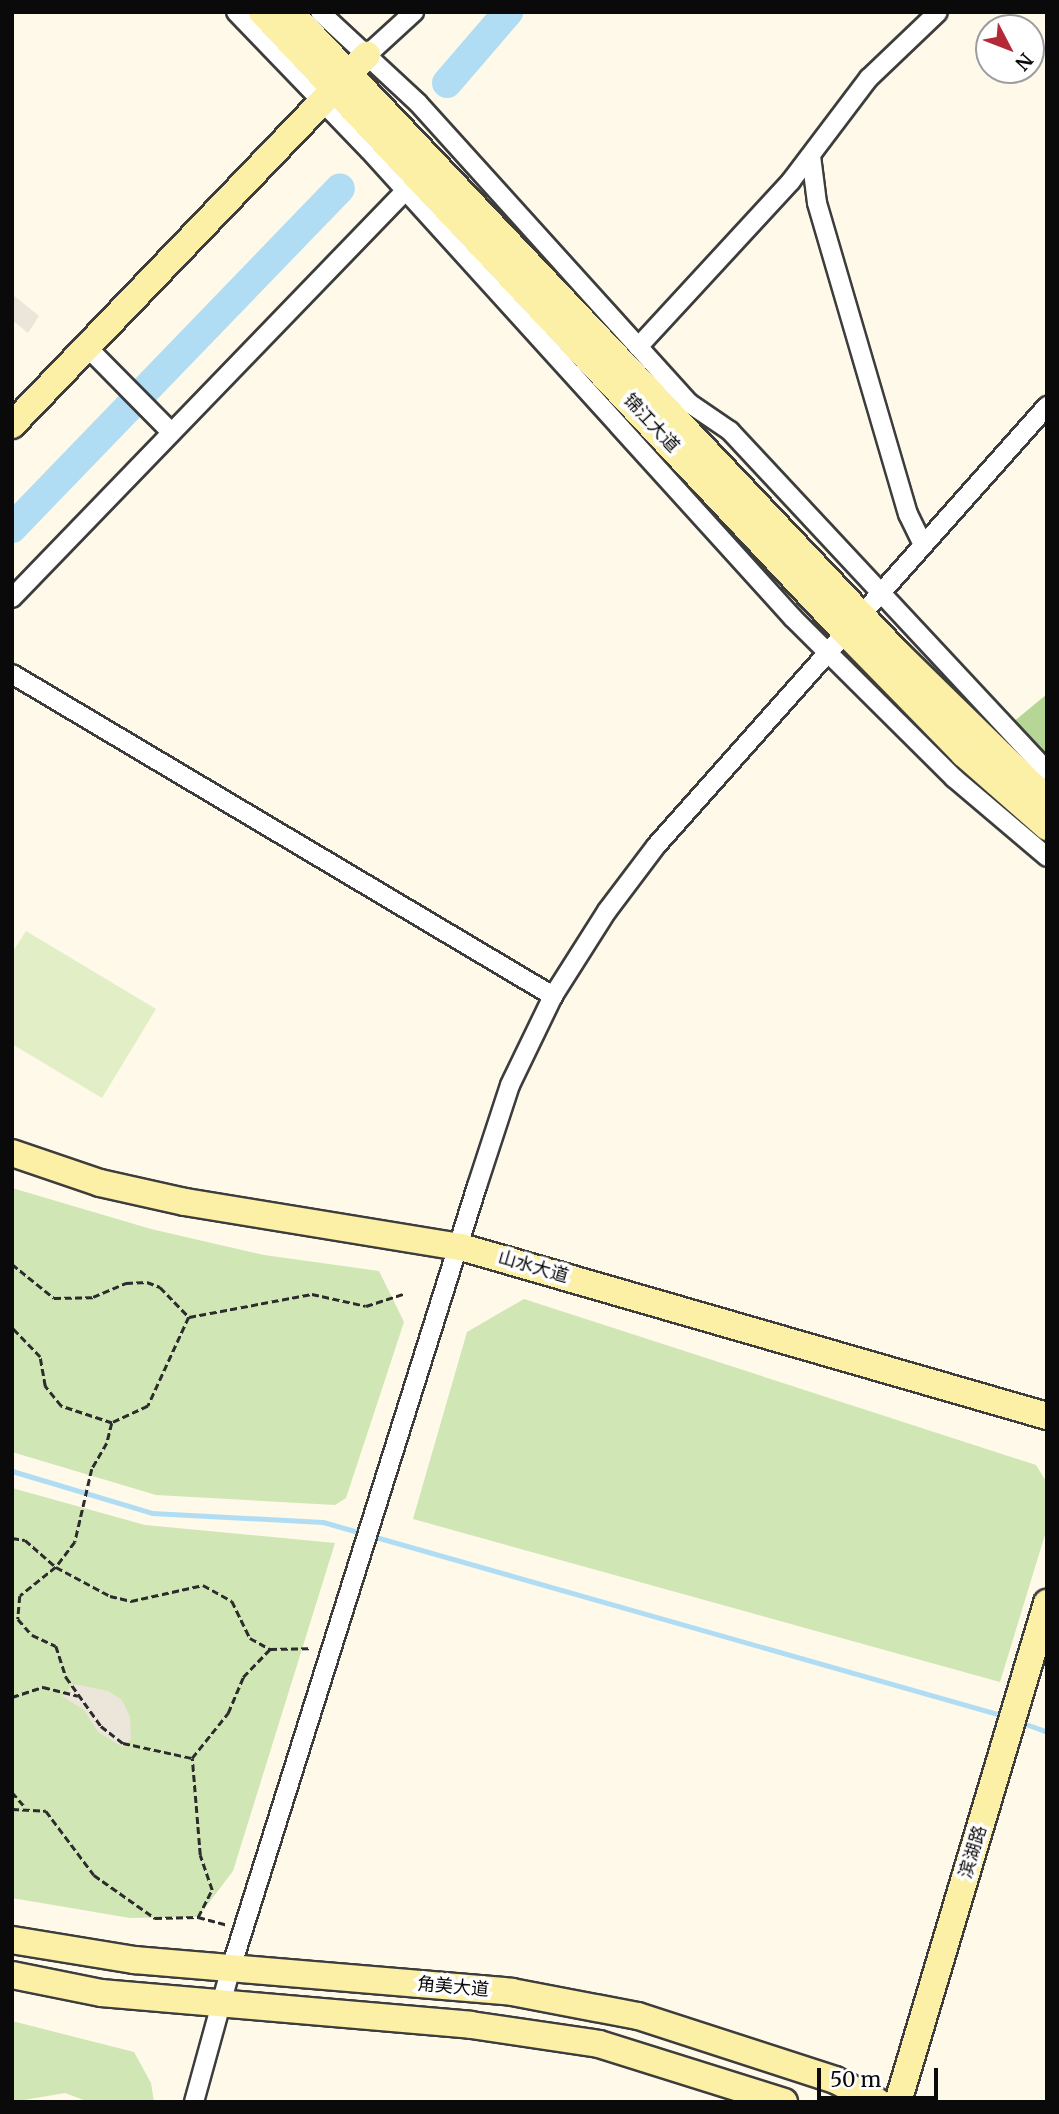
<!DOCTYPE html>
<meta charset="utf-8">
<style>
body{margin:0}
#map{position:relative;width:1059px;height:2114px;overflow:hidden;background:#fef9e9;font-family:Merriweather,"Noto Sans SC",serif}
div>[style]{position:absolute}
.green>*{inset:0;background:#d0e6b5}
.forest>*{inset:0;background:#b5d695}
.pitch>*{inset:0;background:#e2eec6}
.plaza>*{inset:0;background:#ece6da}
.stream>*{height:5px;margin:-2.5px;padding:0 2.5px;transform-origin:2.5px;border-radius:2.5px;background:#b0ddf3}
.river>*{height:30px;margin:-15px;padding:0 15px;transform-origin:15px;border-radius:15px;background:#b0ddf3}
.path>*{height:2.5px;margin-top:-1.25px;transform-origin:0;background:repeating-linear-gradient(90deg,#2c2c2c 0 7px,transparent 0 10.5px)}
.roads{filter:drop-shadow(2px 0 #3d3d3d) drop-shadow(-2px 0 #3d3d3d) drop-shadow(0 2px #3d3d3d) drop-shadow(0 -2px #3d3d3d)}
.street>*{height:18px;margin:-9px;padding:0 9px;transform-origin:9px;border-radius:9px;background:#fff}
.secondary>*{height:26px;margin:-13px;padding:0 13px;transform-origin:13px;border-radius:13px;background:#fcefa6}
span{translate:-50% -50%;white-space:nowrap;text-align:center;line-height:1.15;-webkit-text-stroke:7px #fff;paint-order:stroke}
.street-label{font-size:18px;color:#0a0a0a}
.frame{position:absolute;inset:0;border:14px solid #0a0a0a;pointer-events:none}
.north{position:absolute;left:975px;top:14px;width:70px;height:70px;box-sizing:border-box;background:#fff;border:2px solid #9d9d9d;border-radius:50%;rotate:132deg;font-size:19px;font-weight:700;line-height:28px;text-align:center;color:#0a0a0a}
.north::after{content:'';display:block;margin:auto;width:24px;height:32px;background:#b42935;clip-path:polygon(50% 0,100% 100%,50% 72%,0 100%)}
.scale{position:absolute;left:817px;top:2068px;width:121px;height:32px;box-sizing:border-box;border:4px solid #0a0a0a;border-top:0;padding-left:9px;font-size:21px;line-height:24px;white-space:nowrap;color:#0a0a0a;-webkit-text-stroke:5px #fff;paint-order:stroke}
</style>
<div id="map">
<div class="green">
<div style="clip-path:polygon(12px 1188px,151px 1229px,264px 1255px,379px 1271px,404px 1322px,346px 1498px,335px 1505px,156px 1495px,12px 1452px)"></div>
<div style="clip-path:polygon(524px 1299px,1036px 1465px,1047px 1483px,1047px 1528px,1000px 1682px,413px 1519px,467px 1332px)"></div>
<div style="clip-path:polygon(12px 1488px,145px 1525px,335px 1543px,233px 1871px,198px 1917px,130px 1918px,12px 1898px)"></div>
<div style="clip-path:polygon(12px 2021px,134px 2052px,151px 2083px,154px 2102px,89px 2102px,65px 2093px,12px 2102px)"></div>
</div>
<div class="forest">
<div style="clip-path:polygon(1047px 694px,1047px 754px,1012px 723px)"></div>
</div>
<div class="pitch">
<div style="clip-path:polygon(26px 931px,156px 1009px,102px 1098px,12px 1044px,12px 953px)"></div>
</div>
<div class="plaza">
<div style="clip-path:polygon(12px 294px,39px 316px,28px 333px,12px 320px)"></div>
<div style="clip-path:polygon(74px 1684px,108px 1691px,122px 1700px,130px 1717px,131px 1739px,123px 1747px,98px 1732px,84px 1710px,62px 1696px)"></div>
</div>
<div class="stream">
<div style="left:12px;top:1471px;width:146px;rotate:16.7deg"></div>
<div style="left:152px;top:1513px;width:171px;rotate:3deg"></div>
<div style="left:323px;top:1522px;width:708px;rotate:15.9deg"></div>
<div style="left:1020px;top:1722px;width:29px;rotate:20deg"></div>
</div>
<div class="river">
<div style="left:447px;top:83px;width:94px;rotate:-49.3deg"></div>
<div style="left:12px;top:528px;width:472px;rotate:-46deg"></div>
</div>
<div class="path">
<div style="left:12px;top:1264px;width:54px;rotate:39deg"></div>
<div style="left:54px;top:1298px;width:39px;rotate:-1deg"></div>
<div style="left:93px;top:1297px;width:36px;rotate:-23deg"></div>
<div style="left:126px;top:1283px;width:21px;rotate:-3deg"></div>
<div style="left:147px;top:1282px;width:14px;rotate:21deg"></div>
<div style="left:160px;top:1287px;width:42px;rotate:46deg"></div>
<div style="left:189px;top:1317px;width:98px;rotate:114.7deg"></div>
<div style="left:148px;top:1406px;width:40px;rotate:155deg"></div>
<div style="left:112px;top:1423px;width:54px;rotate:-161.6deg"></div>
<div style="left:61px;top:1406px;width:26px;rotate:-129deg"></div>
<div style="left:45px;top:1386px;width:29px;rotate:-100deg"></div>
<div style="left:40px;top:1357px;width:40px;rotate:-134deg"></div>
<div style="left:189px;top:1317px;width:125px;rotate:-10.6deg"></div>
<div style="left:312px;top:1294px;width:55px;rotate:12.5deg"></div>
<div style="left:366px;top:1306px;width:40px;rotate:-18deg"></div>
<div style="left:112px;top:1423px;width:21px;rotate:104deg"></div>
<div style="left:107px;top:1443px;width:30px;rotate:120deg"></div>
<div style="left:92px;top:1469px;width:75px;rotate:103.1deg"></div>
<div style="left:75px;top:1542px;width:31px;rotate:127deg"></div>
<div style="left:56px;top:1567px;width:46px;rotate:141.1deg"></div>
<div style="left:20px;top:1596px;width:23px;rotate:95deg"></div>
<div style="left:18px;top:1619px;width:21px;rotate:49deg"></div>
<div style="left:32px;top:1635px;width:26px;rotate:25deg"></div>
<div style="left:56px;top:1646px;width:33px;rotate:72deg"></div>
<div style="left:66px;top:1677px;width:60px;rotate:54.5deg"></div>
<div style="left:101px;top:1726px;width:28px;rotate:38deg"></div>
<div style="left:123px;top:1743px;width:71px;rotate:12.3deg"></div>
<div style="left:12px;top:1538px;width:13px;rotate:9deg"></div>
<div style="left:25px;top:1540px;width:41px;rotate:41.1deg"></div>
<div style="left:56px;top:1567px;width:61px;rotate:28.2deg"></div>
<div style="left:110px;top:1596px;width:22px;rotate:13deg"></div>
<div style="left:131px;top:1601px;width:74px;rotate:-12.5deg"></div>
<div style="left:203px;top:1585px;width:33px;rotate:29deg"></div>
<div style="left:232px;top:1601px;width:41px;rotate:64.1deg"></div>
<div style="left:250px;top:1638px;width:23px;rotate:29deg"></div>
<div style="left:270px;top:1649px;width:39px;rotate:-1deg"></div>
<div style="left:12px;top:1697px;width:33px;rotate:-18deg"></div>
<div style="left:43px;top:1687px;width:36px;rotate:14deg"></div>
<div style="left:12px;top:1792px;width:18px;rotate:49deg"></div>
<div style="left:12px;top:1809px;width:34px;rotate:3deg"></div>
<div style="left:46px;top:1811px;width:80px;rotate:53.1deg"></div>
<div style="left:94px;top:1875px;width:75px;rotate:35.2deg"></div>
<div style="left:155px;top:1918px;width:43px;rotate:-1.3deg"></div>
<div style="left:198px;top:1917px;width:30px;rotate:-63deg"></div>
<div style="left:212px;top:1890px;width:37px;rotate:-109deg"></div>
<div style="left:200px;top:1855px;width:97px;rotate:-94.7deg"></div>
<div style="left:192px;top:1758px;width:58px;rotate:-51.3deg"></div>
<div style="left:228px;top:1713px;width:39px;rotate:-67deg"></div>
<div style="left:243px;top:1677px;width:39px;rotate:-46deg"></div>
<div style="left:198px;top:1917px;width:30px;rotate:15deg"></div>
</div>
<div class="roads">
<div class="street">
<div style="left:236px;top:12px;width:192px;rotate:46.1deg"></div>
<div style="left:369px;top:150px;width:632px;rotate:47.82deg"></div>
<div style="left:793px;top:618px;width:227px;rotate:44.8deg"></div>
<div style="left:954px;top:778px;width:122px;rotate:40.3deg"></div>
<div style="left:320px;top:12px;width:134px;rotate:42.9deg"></div>
<div style="left:418px;top:103px;width:404px;rotate:47.9deg"></div>
<div style="left:689px;top:403px;width:50px;rotate:34.3deg"></div>
<div style="left:730px;top:431px;width:465px;rotate:47deg"></div>
<div style="left:367px;top:55px;width:64px;rotate:-42.5deg"></div>
<div style="left:811px;top:156px;width:47px;rotate:82.7deg"></div>
<div style="left:817px;top:203px;width:324px;rotate:73.7deg"></div>
<div style="left:908px;top:514px;width:34px;rotate:64deg"></div>
<div style="left:86px;top:346px;width:120px;rotate:45.3deg"></div>
<div style="left:638px;top:347px;width:226px;rotate:-47.3deg"></div>
<div style="left:791px;top:181px;width:129px;rotate:-52.9deg"></div>
<div style="left:869px;top:78px;width:95px;rotate:-43.7deg"></div>
<div style="left:12px;top:598px;width:567px;rotate:-46deg"></div>
<div style="left:12px;top:674px;width:630px;rotate:30.76deg"></div>
<div style="left:194px;top:2102px;width:139px;rotate:-74.6deg"></div>
<div style="left:231px;top:1968px;width:820px;rotate:-72.54deg"></div>
<div style="left:477px;top:1186px;width:106px;rotate:-71.9deg"></div>
<div style="left:510px;top:1085px;width:99px;rotate:-64.2deg"></div>
<div style="left:553px;top:996px;width:101px;rotate:-57.6deg"></div>
<div style="left:607px;top:911px;width:81px;rotate:-53deg"></div>
<div style="left:656px;top:846px;width:589px;rotate:-48.37deg"></div>
</div>
<div class="secondary">
<div style="left:262px;top:12px;width:851px;rotate:46.76deg"></div>
<div style="left:845px;top:632px;width:170px;rotate:45.7deg"></div>
<div style="left:964px;top:754px;width:111px;rotate:41.3deg"></div>
<div style="left:290px;top:12px;width:884px;rotate:46.56deg"></div>
<div style="left:898px;top:654px;width:209px;rotate:44.4deg"></div>
<div style="left:12px;top:425px;width:513px;rotate:-46.19deg"></div>
<div style="left:12px;top:1153px;width:93px;rotate:18.8deg"></div>
<div style="left:100px;top:1183px;width:87px;rotate:12.6deg"></div>
<div style="left:185px;top:1202px;width:280px;rotate:9.3deg"></div>
<div style="left:461px;top:1247px;width:610px;rotate:16.09deg"></div>
<div style="left:12px;top:1940px;width:124px;rotate:9.3deg"></div>
<div style="left:134px;top:1960px;width:379px;rotate:4.8deg"></div>
<div style="left:512px;top:1992px;width:128px;rotate:10.8deg"></div>
<div style="left:638px;top:2016px;width:207px;rotate:18deg"></div>
<div style="left:835px;top:2080px;width:48px;rotate:27.1deg"></div>
<div style="left:12px;top:1975px;width:91px;rotate:11.4deg"></div>
<div style="left:101px;top:1993px;width:371px;rotate:4.9deg"></div>
<div style="left:471px;top:2025px;width:129px;rotate:8.4deg"></div>
<div style="left:599px;top:2044px;width:194px;rotate:17.4deg"></div>
<div style="left:898px;top:2102px;width:521px;rotate:-73.37deg"></div>
</div>
</div>
<div class="street-label">
<span style="left:651px;top:423px;rotate:47deg">锦江大道</span>
<span style="left:533px;top:1267px;rotate:16deg">山水大道</span>
<span style="left:973px;top:1852px;rotate:-73deg">滨湖路</span>
<span style="left:453px;top:1987px;rotate:5deg">角美大道</span>
</div>
<div class="frame"></div>
<div class="north">N</div>
<div class="scale">50 m</div>
</div>
